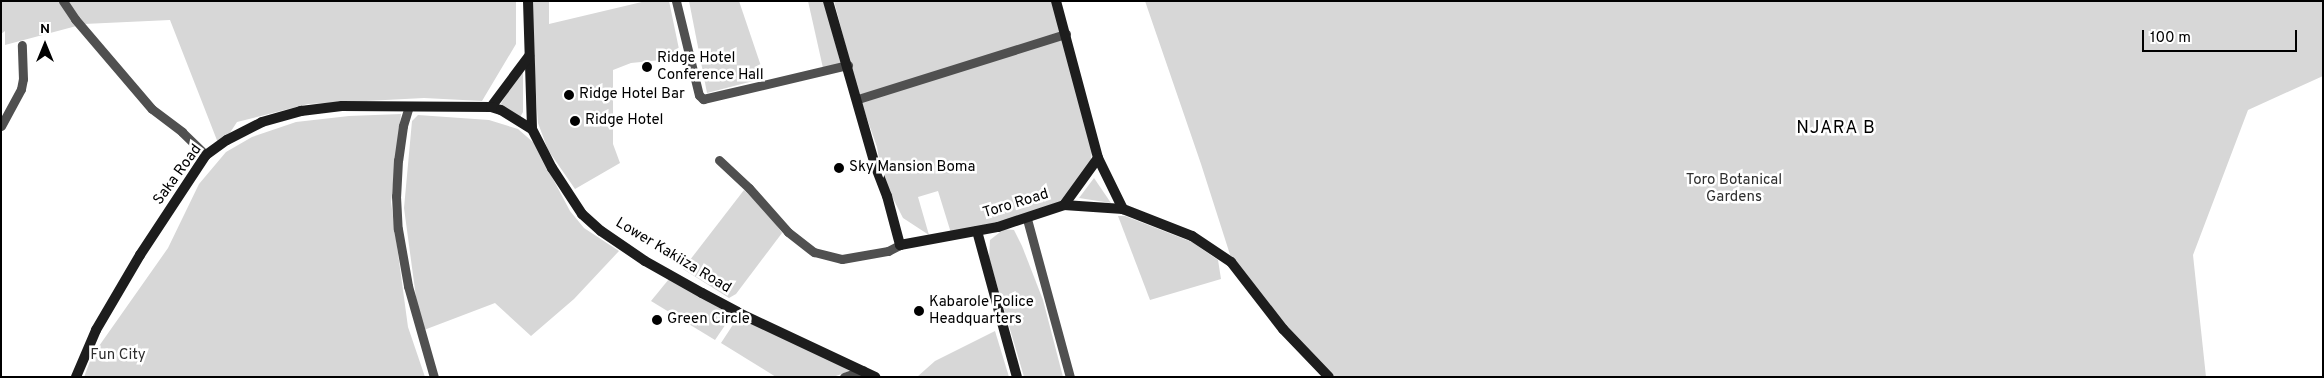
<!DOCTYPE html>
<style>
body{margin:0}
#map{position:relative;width:2324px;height:378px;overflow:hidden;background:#fff;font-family:Overpass,sans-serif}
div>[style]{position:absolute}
.green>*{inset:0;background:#d7d7d7}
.street>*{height:9px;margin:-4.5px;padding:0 4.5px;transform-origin:4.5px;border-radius:4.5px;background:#505050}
.secondary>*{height:10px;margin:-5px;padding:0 5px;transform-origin:5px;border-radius:5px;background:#1d1d1d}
.dots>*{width:14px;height:14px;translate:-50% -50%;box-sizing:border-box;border:2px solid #fff;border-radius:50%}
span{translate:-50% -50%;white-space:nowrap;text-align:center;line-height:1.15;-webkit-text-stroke:5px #fff;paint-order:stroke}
.poi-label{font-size:15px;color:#000}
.left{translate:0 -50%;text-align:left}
.street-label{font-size:15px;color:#000}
.park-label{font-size:15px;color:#2e2e2e}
.quarter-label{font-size:18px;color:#000;letter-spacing:1px}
.frame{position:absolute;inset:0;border:2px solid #000;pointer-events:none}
.north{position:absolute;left:20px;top:20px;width:50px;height:50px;-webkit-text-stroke:4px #fff;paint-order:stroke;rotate:0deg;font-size:14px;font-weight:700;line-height:20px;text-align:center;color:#000}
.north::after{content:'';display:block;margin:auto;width:18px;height:22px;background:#000;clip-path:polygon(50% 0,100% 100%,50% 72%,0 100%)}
.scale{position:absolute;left:2142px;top:30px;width:155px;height:22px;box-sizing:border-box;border:2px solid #000;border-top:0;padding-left:6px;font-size:15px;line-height:18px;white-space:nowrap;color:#000;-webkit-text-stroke:4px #fff;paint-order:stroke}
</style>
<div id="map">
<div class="green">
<div style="clip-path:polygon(1px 1px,516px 1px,516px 44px,482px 101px,424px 98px,308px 104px,237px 122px,220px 148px,170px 20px,84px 24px,5px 45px,5px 31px,1px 34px)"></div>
<div style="clip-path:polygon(533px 1px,549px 1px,549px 24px,646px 1px,669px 1px,680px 54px,661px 60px,631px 63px,613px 70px,613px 144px,620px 163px,575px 189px,548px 150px,538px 123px,532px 38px)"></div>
<div style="clip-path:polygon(689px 1px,739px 1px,765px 78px,707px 93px)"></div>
<div style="clip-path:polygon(808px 1px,824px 1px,841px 65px,823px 68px)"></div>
<div style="clip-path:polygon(834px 1px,1053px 1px,1093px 145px,1089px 174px,1062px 202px,1015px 218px,951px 233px,938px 191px,918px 197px,929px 235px,903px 218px,882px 177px,877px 147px,858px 93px)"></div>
<div style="clip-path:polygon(1145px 1px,2323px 1px,2323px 76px,2248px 110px,2193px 255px,2206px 377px,1329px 377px,1233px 264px,1201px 164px)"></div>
<div style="clip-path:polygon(523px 68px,523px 112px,519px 119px,500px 105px)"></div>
<div style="clip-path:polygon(401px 114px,391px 202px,408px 327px,425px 377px,84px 377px,92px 356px,168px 248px,199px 184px,226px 152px,252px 137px,296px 122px,349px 116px)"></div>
<div style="clip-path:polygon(418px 115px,489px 120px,518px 129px,534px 143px,570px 211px,584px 228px,619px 251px,574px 299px,531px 336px,495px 303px,424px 330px,418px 312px,404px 208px,412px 121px)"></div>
<div style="clip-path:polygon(1094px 178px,1111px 203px,1079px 198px)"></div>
<div style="clip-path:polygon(744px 190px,765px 209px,782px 233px,736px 294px,729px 298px,683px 269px)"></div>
<div style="clip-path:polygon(1118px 216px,1125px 216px,1192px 242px,1218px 260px,1221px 279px,1150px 300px)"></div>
<div style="clip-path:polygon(1004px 229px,1014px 230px,1022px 246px,1043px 300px,1063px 377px,1024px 377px,989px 258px,990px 240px)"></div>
<div style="clip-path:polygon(669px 279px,732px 315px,715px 340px,651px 301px)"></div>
<div style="clip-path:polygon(738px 317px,853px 370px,833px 377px,776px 377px,721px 343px)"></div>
<div style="clip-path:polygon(995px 331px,1009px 377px,917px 377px,935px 361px)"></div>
</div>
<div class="street">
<div style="left:63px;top:1px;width:22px;rotate:56deg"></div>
<div style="left:75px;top:19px;width:118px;rotate:49.5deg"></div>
<div style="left:152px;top:109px;width:38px;rotate:37deg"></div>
<div style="left:182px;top:132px;width:33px;rotate:44deg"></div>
<div style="left:676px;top:1px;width:97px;rotate:76.3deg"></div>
<div style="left:699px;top:95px;width:6px;rotate:45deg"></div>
<div style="left:703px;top:99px;width:149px;rotate:-13.2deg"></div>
<div style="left:858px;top:99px;width:218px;rotate:-17.4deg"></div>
<div style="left:409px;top:106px;width:21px;rotate:107deg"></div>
<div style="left:403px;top:126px;width:34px;rotate:98deg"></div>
<div style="left:398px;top:160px;width:36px;rotate:93deg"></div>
<div style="left:396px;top:196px;width:33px;rotate:87deg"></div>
<div style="left:398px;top:229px;width:58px;rotate:80deg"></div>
<div style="left:408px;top:286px;width:95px;rotate:74.1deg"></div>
<div style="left:1px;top:126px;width:42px;rotate:-61.6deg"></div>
<div style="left:21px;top:89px;width:10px;rotate:-79deg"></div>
<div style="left:23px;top:79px;width:34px;rotate:-92deg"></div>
<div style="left:719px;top:160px;width:41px;rotate:43deg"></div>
<div style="left:749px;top:188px;width:59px;rotate:48.4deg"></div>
<div style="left:788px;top:232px;width:33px;rotate:38deg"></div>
<div style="left:814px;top:252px;width:29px;rotate:14deg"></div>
<div style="left:842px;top:259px;width:47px;rotate:-9.9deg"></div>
<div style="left:888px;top:251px;width:13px;rotate:-27deg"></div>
<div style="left:1027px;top:219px;width:164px;rotate:74.8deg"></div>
<div style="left:844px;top:377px;width:20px;rotate:-20deg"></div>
</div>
<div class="secondary">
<div style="left:528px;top:1px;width:128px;rotate:88.2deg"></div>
<div style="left:532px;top:129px;width:44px;rotate:62.9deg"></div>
<div style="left:552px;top:168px;width:55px;rotate:56.9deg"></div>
<div style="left:582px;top:214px;width:25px;rotate:42deg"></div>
<div style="left:601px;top:231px;width:53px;rotate:34.3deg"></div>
<div style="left:645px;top:261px;width:65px;rotate:29.3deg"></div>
<div style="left:702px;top:293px;width:40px;rotate:28deg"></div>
<div style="left:737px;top:312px;width:153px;rotate:25.2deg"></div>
<div style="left:828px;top:1px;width:171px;rotate:74deg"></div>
<div style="left:875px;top:165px;width:33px;rotate:69deg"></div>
<div style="left:887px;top:196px;width:51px;rotate:75.1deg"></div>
<div style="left:900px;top:245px;width:100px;rotate:-10.4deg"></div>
<div style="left:998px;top:227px;width:70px;rotate:-18.4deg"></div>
<div style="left:1064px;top:205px;width:59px;rotate:3.9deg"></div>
<div style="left:1123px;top:209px;width:74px;rotate:21.4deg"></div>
<div style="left:1192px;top:236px;width:47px;rotate:33.7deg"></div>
<div style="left:1231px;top:262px;width:85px;rotate:52.2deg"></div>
<div style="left:1283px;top:329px;width:66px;rotate:46.2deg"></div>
<div style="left:1056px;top:1px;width:163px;rotate:75deg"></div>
<div style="left:1098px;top:158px;width:57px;rotate:63.9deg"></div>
<div style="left:491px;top:107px;width:64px;rotate:-53.3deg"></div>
<div style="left:1064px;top:205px;width:58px;rotate:-54.1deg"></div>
<div style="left:977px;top:231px;width:151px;rotate:74.7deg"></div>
<div style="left:76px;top:377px;width:51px;rotate:-66.9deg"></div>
<div style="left:96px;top:330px;width:87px;rotate:-59.6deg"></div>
<div style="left:140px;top:255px;width:120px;rotate:-56.6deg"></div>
<div style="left:206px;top:155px;width:26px;rotate:-36deg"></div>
<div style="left:227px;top:140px;width:39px;rotate:-27deg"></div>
<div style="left:262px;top:122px;width:41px;rotate:-15.8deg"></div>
<div style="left:301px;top:111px;width:41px;rotate:-7deg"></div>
<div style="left:342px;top:106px;width:149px;rotate:0.4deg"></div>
<div style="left:491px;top:107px;width:10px;rotate:17deg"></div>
<div style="left:501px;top:110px;width:36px;rotate:32deg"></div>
</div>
<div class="dots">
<div style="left:647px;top:67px;background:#000"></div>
<div style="left:569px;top:95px;background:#000"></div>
<div style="left:575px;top:121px;background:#000"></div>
<div style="left:839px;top:168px;background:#000"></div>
<div style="left:919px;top:311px;background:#000"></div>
<div style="left:657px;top:320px;background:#000"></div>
</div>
<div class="poi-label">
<span class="left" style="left:657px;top:67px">Ridge Hotel<br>Conference Hall</span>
<span class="left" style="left:579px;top:95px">Ridge Hotel Bar</span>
<span class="left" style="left:585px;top:121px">Ridge Hotel</span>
<span class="left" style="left:849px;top:168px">Sky Mansion Boma</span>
<span class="left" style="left:929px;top:311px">Kabarole Police<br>Headquarters</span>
<span class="left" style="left:667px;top:320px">Green Circle</span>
</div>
<div class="street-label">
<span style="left:178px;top:175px;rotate:-54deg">Saka Road</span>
<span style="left:1016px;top:204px;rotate:-17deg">Toro Road</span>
<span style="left:673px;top:256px;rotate:31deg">Lower Kakiiza Road</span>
</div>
<div class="park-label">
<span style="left:1734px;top:189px">Toro Botanical<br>Gardens</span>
<span style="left:118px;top:356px">Fun City</span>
</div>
<div class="quarter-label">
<span style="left:1836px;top:129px">NJARA B</span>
</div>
<div class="frame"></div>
<div class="north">N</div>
<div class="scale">100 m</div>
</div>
